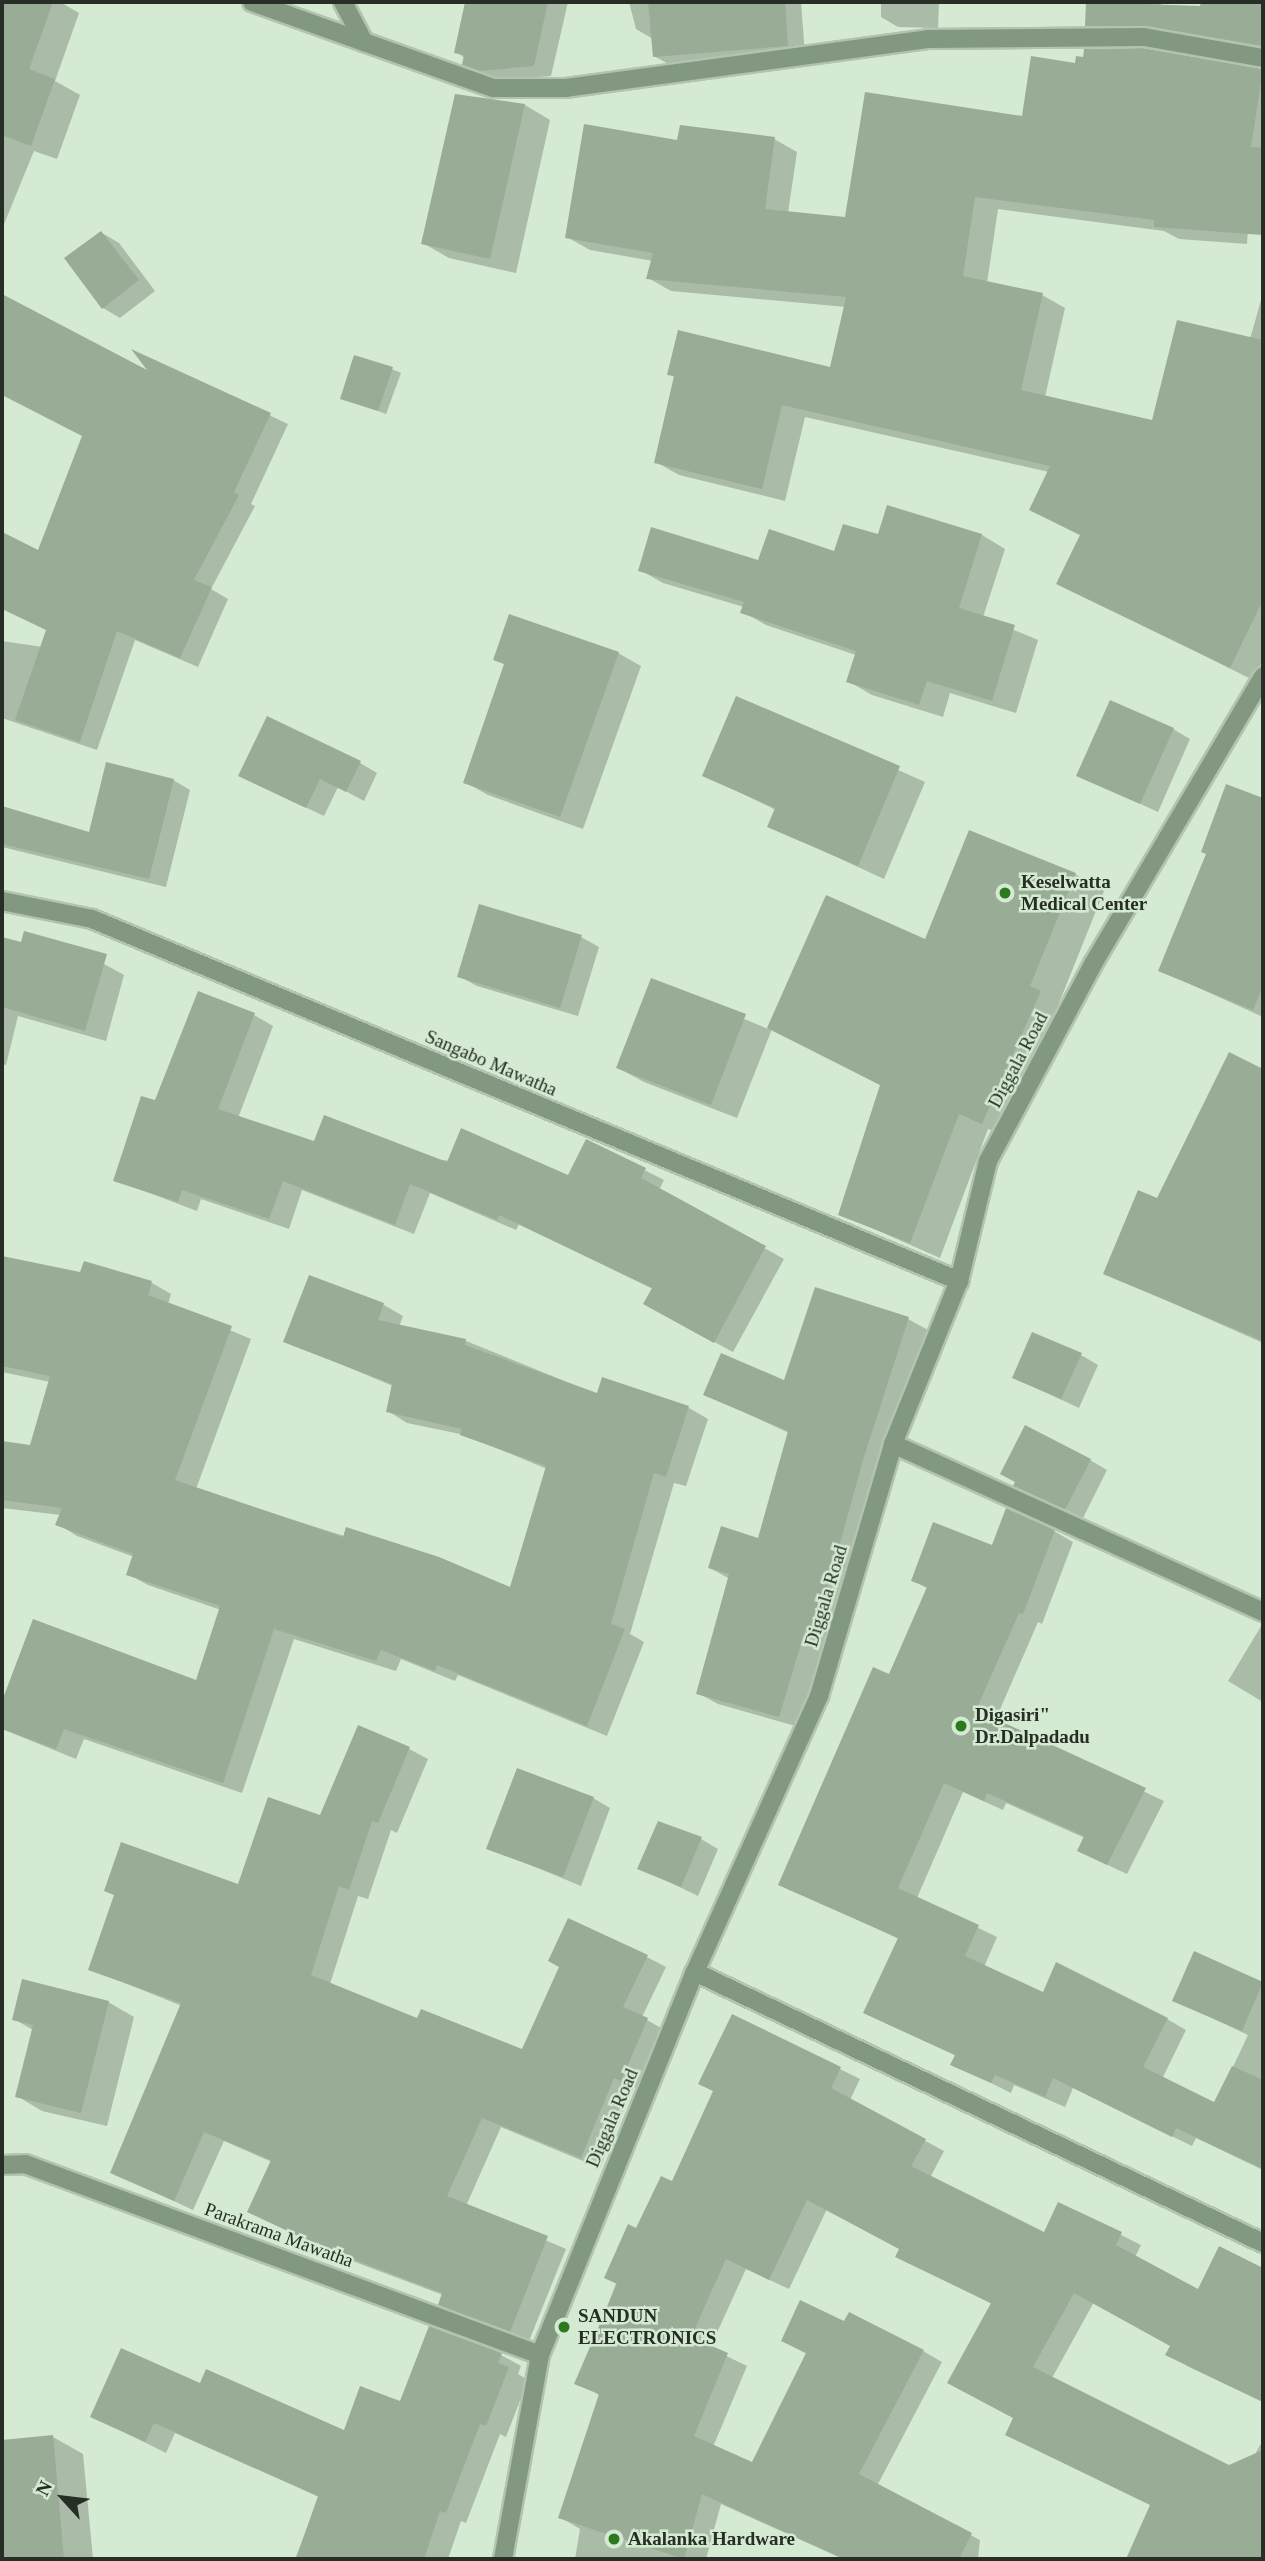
<!DOCTYPE html>
<style>
body{margin:0}
#map{position:relative;width:1265px;height:2561px;overflow:hidden;background:#d5ead2;font-family:Georgia,serif}
div>[style]{position:absolute}
.shadow>*{inset:0;background:#0003}
.building>*{inset:0;background:#99ad96}
.roads{filter:drop-shadow(2px 0 #b2c4af) drop-shadow(-2px 0 #b2c4af) drop-shadow(0 2px #b2c4af) drop-shadow(0 -2px #b2c4af)}
.minor>*{height:18px;margin:-9px;padding:0 9px;transform-origin:9px;border-radius:9px;background:#839880}
.dots>*{width:19px;height:19px;translate:-50% -50%;box-sizing:border-box;border:4px solid #d5ead2;border-radius:50%}
span{translate:-50% -50%;white-space:nowrap;text-align:center;line-height:1.15;-webkit-text-stroke:5px #d5ead2;paint-order:stroke}
.poi-label{font-size:19px;color:#262e25;font-weight:700}
.left{translate:0 -50%;text-align:left}
.street-label{font-size:19px;color:#262e25}
.frame{position:absolute;inset:0;border:4px solid #262e25;pointer-events:none}
.north{position:absolute;left:28px;top:2463px;width:70px;height:70px;-webkit-text-stroke:5px #d5ead2;paint-order:stroke;rotate:297deg;font-size:19px;font-weight:700;line-height:28px;text-align:center;color:#262e25}
.north::after{content:'';display:block;margin:auto;width:24px;height:32px;background:#262e25;clip-path:polygon(50% 0,100% 100%,50% 72%,0 100%)}
</style>
<div id="map">
<div class="shadow">
<div style="clip-path:polygon(2px 2px,60px 2px,79px 13px,55px 81px,80px 95px,57px 159px,34px 151px,2px 229px)"></div>
<div style="clip-path:polygon(467px 2px,568px 2px,551px 76px,498px 80px,464px 64px,465px 58px,456px 52px)"></div>
<div style="clip-path:polygon(629px 2px,801px 2px,805px 55px,672px 66px,654px 56px,653px 39px,636px 29px)"></div>
<div style="clip-path:polygon(881px 2px,939px 2px,938px 28px,898px 27px,881px 17px)"></div>
<div style="clip-path:polygon(1088px 2px,1161px 2px,1161px 6px,1202px 7px,1203px 2px,1263px 2px,1263px 54px,1109px 38px,1087px 25px)"></div>
<div style="clip-path:polygon(1143px 50px,1263px 69px,1263px 169px,1252px 167px,1247px 244px,1179px 239px,1164px 231px,998px 209px,987px 283px,1042px 295px,1065px 308px,1045px 397px,1154px 422px,1250px 339px,1263px 293px,1263px 660px,1253px 680px,1058px 583px,1082px 536px,1054px 522px,1049px 472px,805px 417px,785px 501px,679px 475px,656px 462px,676px 378px,669px 374px,831px 369px,846px 307px,671px 291px,648px 278px,653px 261px,590px 250px,567px 237px,679px 142px,774px 139px,797px 152px,788px 213px,847px 219px,1023px 118px,1076px 65px)"></div>
<div style="clip-path:polygon(457px 96px,525px 105px,550px 120px,516px 273px,449px 258px,423px 243px)"></div>
<div style="clip-path:polygon(102px 233px,119px 243px,155px 291px,120px 318px,103px 308px)"></div>
<div style="clip-path:polygon(2px 296px,153px 375px,137px 353px,288px 424px,251px 504px,255px 506px,211px 589px,228px 599px,198px 667px,135px 640px,97px 750px,2px 718px,2px 641px,98px 655px,2px 608px,2px 532px,39px 551px,84px 436px,2px 393px)"></div>
<div style="clip-path:polygon(392px 369px,401px 373px,386px 414px,342px 398px)"></div>
<div style="clip-path:polygon(889px 507px,982px 535px,1005px 549px,983px 617px,1038px 640px,1016px 713px,950px 693px,943px 717px,872px 695px,848px 681px,856px 655px,766px 625px,743px 612px,744px 607px,663px 583px,640px 570px,836px 554px,879px 537px)"></div>
<div style="clip-path:polygon(618px 653px,641px 666px,583px 829px,488px 795px,465px 782px,506px 665px,495px 659px)"></div>
<div style="clip-path:polygon(737px 698px,925px 782px,884px 879px,769px 826px,776px 810px,704px 775px)"></div>
<div style="clip-path:polygon(1173px 729px,1190px 739px,1158px 812px,1078px 775px)"></div>
<div style="clip-path:polygon(360px 763px,377px 773px,364px 801px,338px 787px,324px 816px,258px 785px)"></div>
<div style="clip-path:polygon(173px 780px,190px 790px,166px 887px,2px 847px,2px 808px,91px 834px)"></div>
<div style="clip-path:polygon(1227px 786px,1263px 800px,1263px 1017px,1161px 971px,1208px 854px)"></div>
<div style="clip-path:polygon(1075px 874px,1104px 891px,1059px 1003px,1069px 1009px,1011px 1139px,988px 1129px,940px 1258px,840px 1214px,882px 1086px,772px 1029px,737px 1118px,644px 1082px,618px 1068px,652px 980px,768px 1029px,926px 941px)"></div>
<div style="clip-path:polygon(581px 937px,599px 947px,578px 1016px,477px 986px,459px 976px)"></div>
<div style="clip-path:polygon(2px 940px,104px 964px,124px 975px,106px 1041px,18px 1016px,6px 1065px,2px 1064px)"></div>
<div style="clip-path:polygon(254px 1015px,273px 1026px,238px 1118px,315px 1143px,569px 1177px,587px 1141px,664px 1180px,659px 1190px,784px 1259px,733px 1352px,664px 1315px,653px 1289px,519px 1224px,516px 1230px,430px 1193px,414px 1234px,302px 1190px,289px 1229px,201px 1199px,197px 1211px,115px 1180px,156px 1102px)"></div>
<div style="clip-path:polygon(1230px 1054px,1263px 1071px,1263px 1343px,1105px 1273px,1158px 1200px)"></div>
<div style="clip-path:polygon(2px 1258px,82px 1274px,85px 1263px,152px 1283px,171px 1294px,168px 1304px,251px 1339px,196px 1489px,511px 1589px,547px 1469px,465px 1435px,407px 1423px,388px 1411px,393px 1386px,285px 1341px,310px 1277px,384px 1305px,403px 1316px,399px 1327px,466px 1341px,599px 1395px,604px 1380px,689px 1408px,708px 1419px,686px 1486px,674px 1483px,630px 1634px,644px 1642px,607px 1736px,458px 1675px,455px 1681px,401px 1659px,396px 1671px,294px 1639px,242px 1793px,84px 1739px,76px 1759px,2px 1729px,2px 1705px,34px 1622px,197px 1683px,221px 1610px,148px 1585px,128px 1574px,134px 1557px,77px 1536px,58px 1524px,61px 1515px,2px 1508px,2px 1443px,32px 1447px,50px 1382px,2px 1372px)"></div>
<div style="clip-path:polygon(908px 1319px,928px 1330px,882px 1471px,836px 1640px,826px 1637px,799px 1727px,718px 1704px,698px 1693px,730px 1579px,710px 1568px,759px 1540px,789px 1433px,705px 1394px,786px 1382px)"></div>
<div style="clip-path:polygon(1081px 1355px,1098px 1365px,1079px 1408px,1015px 1378px)"></div>
<div style="clip-path:polygon(1090px 1460px,1107px 1470px,1083px 1518px,1016px 1485px)"></div>
<div style="clip-path:polygon(1054px 1531px,1073px 1542px,1042px 1624px,1038px 1622px,995px 1721px,1164px 1801px,1127px 1874px,1099px 1861px,1085px 1838px,1006px 1803px,1003px 1810px,963px 1792px,917px 1898px,997px 1937px,984px 1967px,1044px 1994px,1167px 2019px,1186px 2030px,1162px 2079px,1215px 2105px,1248px 2035px,1174px 2000px,1195px 1954px,1263px 1984px,1263px 2170px,1196px 2138px,1192px 2146px,1073px 2088px,1065px 2107px,1014px 2085px,1011px 2093px,953px 2064px,957px 2056px,885px 2023px,899px 1939px,780px 1884px,890px 1677px,928px 1589px,913px 1580px,993px 1547px)"></div>
<div style="clip-path:polygon(1263px 1623px,1263px 1702px,1228px 1681px)"></div>
<div style="clip-path:polygon(409px 1749px,428px 1759px,397px 1833px,391px 1830px,368px 1899px,358px 1896px,330px 1984px,418px 2021px,523px 2051px,647px 1957px,666px 1967px,642px 2017px,666px 2031px,640px 2090px,634px 2087px,600px 2168px,501px 2127px,466px 2206px,566px 2249px,529px 2341px,459px 2315px,440px 2304px,443px 2295px,347px 2259px,249px 2211px,272px 2162px,224px 2141px,193px 2210px,112px 2172px,182px 2006px,90px 1969px,240px 1887px)"></div>
<div style="clip-path:polygon(593px 1798px,610px 1808px,581px 1886px,489px 1848px)"></div>
<div style="clip-path:polygon(701px 1839px,718px 1849px,698px 1896px,640px 1868px)"></div>
<div style="clip-path:polygon(108px 2002px,134px 2017px,107px 2126px,42px 2111px,17px 2096px,33px 2030px,14px 2019px)"></div>
<div style="clip-path:polygon(733px 2016px,860px 2079px,850px 2100px,944px 2151px,930px 2178px,1044px 2234px,1059px 2204px,1141px 2245px,1135px 2257px,1198px 2292px,1219px 2248px,1263px 2270px,1263px 2402px,1187px 2366px,1172px 2345px,1094px 2302px,1052px 2378px,1229px 2467px,1254px 2456px,1263px 2440px,1263px 2559px,1128px 2559px,1151px 2505px,1007px 2434px,1015px 2418px,992px 2304px,917px 2267px,901px 2249px,827px 2209px,789px 2289px,746px 2269px,710px 2348px,747px 2366px,713px 2447px,753px 2464px,807px 2354px,783px 2341px,845px 2323px,923px 2351px,942px 2362px,877px 2486px,980px 2540px,978px 2559px,843px 2559px,721px 2504px,706px 2559px,575px 2559px,580px 2529px,560px 2517px,601px 2396px,577px 2383px,637px 2230px,673px 2184px,715px 2092px)"></div>
<div style="clip-path:polygon(501px 2355px,521px 2366px,518px 2374px,528px 2380px,506px 2437px,500px 2434px,466px 2523px,461px 2521px,448px 2559px,295px 2559px,319px 2497px,175px 2433px,166px 2453px,92px 2416px,201px 2386px,345px 2432px)"></div>
<div style="clip-path:polygon(53px 2437px,83px 2454px,93px 2559px,2px 2559px,2px 2441px)"></div>
</div>
<div class="building">
<div style="clip-path:polygon(2px 2px,53px 2px,29px 69px,55px 79px,31px 146px,2px 135px)"></div>
<div style="clip-path:polygon(465px 2px,548px 2px,534px 66px,479px 71px,462px 65px,464px 55px,454px 53px)"></div>
<div style="clip-path:polygon(648px 2px,785px 2px,788px 46px,653px 57px)"></div>
<div style="clip-path:polygon(1086px 2px,1200px 6px,1201px 2px,1263px 2px,1263px 46px,1146px 26px,1085px 26px)"></div>
<div style="clip-path:polygon(1143px 48px,1263px 69px,1251px 147px,1263px 148px,1263px 235px,1154px 227px,1154px 220px,975px 197px,963px 276px,1043px 293px,1021px 390px,1152px 420px,1177px 320px,1263px 340px,1263px 600px,1230px 668px,1056px 584px,1080px 535px,1029px 510px,1050px 466px,782px 405px,762px 489px,654px 463px,674px 376px,667px 375px,678px 330px,830px 367px,846px 297px,646px 279px,653px 253px,565px 238px,584px 124px,677px 140px,680px 125px,775px 137px,765px 209px,845px 217px,865px 92px,1022px 116px,1031px 56px,1075px 63px,1076px 56px,1083px 57px,1084px 49px)"></div>
<div style="clip-path:polygon(455px 94px,525px 104px,490px 259px,421px 244px)"></div>
<div style="clip-path:polygon(101px 231px,139px 280px,102px 309px,64px 258px)"></div>
<div style="clip-path:polygon(2px 294px,147px 370px,131px 349px,271px 413px,234px 492px,239px 495px,194px 580px,212px 587px,180px 658px,117px 631px,80px 742px,15px 720px,46px 630px,2px 609px,2px 532px,38px 550px,82px 436px,2px 395px)"></div>
<div style="clip-path:polygon(354px 355px,393px 367px,378px 411px,340px 399px)"></div>
<div style="clip-path:polygon(887px 505px,982px 534px,959px 608px,1015px 625px,992px 701px,927px 681px,919px 705px,846px 682px,856px 651px,740px 613px,744px 602px,638px 571px,651px 527px,758px 560px,769px 529px,834px 551px,843px 524px,878px 534px)"></div>
<div style="clip-path:polygon(509px 614px,619px 652px,560px 817px,463px 783px,504px 664px,493px 660px)"></div>
<div style="clip-path:polygon(736px 696px,900px 766px,858px 866px,767px 827px,775px 808px,702px 776px)"></div>
<div style="clip-path:polygon(1110px 700px,1174px 728px,1140px 804px,1076px 776px)"></div>
<div style="clip-path:polygon(267px 716px,361px 761px,346px 792px,320px 779px,306px 808px,238px 776px)"></div>
<div style="clip-path:polygon(106px 762px,174px 779px,149px 879px,2px 844px,2px 806px,89px 832px)"></div>
<div style="clip-path:polygon(1226px 784px,1263px 798px,1263px 986px,1253px 1010px,1158px 971px,1206px 854px,1201px 852px)"></div>
<div style="clip-path:polygon(969px 830px,1076px 873px,1030px 986px,1041px 991px,982px 1124px,959px 1114px,910px 1243px,838px 1215px,880px 1085px,767px 1028px,826px 895px,925px 939px)"></div>
<div style="clip-path:polygon(479px 904px,582px 935px,560px 1008px,457px 977px)"></div>
<div style="clip-path:polygon(24px 931px,107px 954px,85px 1031px,2px 1007px,2px 937px,21px 942px)"></div>
<div style="clip-path:polygon(651px 978px,746px 1014px,711px 1105px,616px 1068px)"></div>
<div style="clip-path:polygon(198px 991px,255px 1013px,218px 1109px,314px 1141px,324px 1115px,447px 1162px,461px 1128px,568px 1175px,586px 1139px,646px 1168px,641px 1178px,766px 1246px,714px 1343px,643px 1304px,652px 1288px,499px 1215px,497px 1220px,410px 1184px,395px 1225px,283px 1181px,269px 1219px,182px 1190px,178px 1202px,113px 1181px,141px 1096px,155px 1100px)"></div>
<div style="clip-path:polygon(1229px 1052px,1263px 1069px,1263px 1341px,1103px 1274px,1138px 1190px,1157px 1198px)"></div>
<div style="clip-path:polygon(2px 1256px,80px 1272px,84px 1261px,152px 1281px,148px 1295px,232px 1326px,175px 1480px,343px 1537px,346px 1527px,439px 1557px,510px 1587px,546px 1466px,460px 1435px,462px 1429px,386px 1412px,392px 1384px,283px 1342px,309px 1275px,384px 1303px,378px 1320px,466px 1339px,465px 1345px,597px 1393px,602px 1377px,689px 1406px,666px 1477px,654px 1473px,611px 1624px,625px 1629px,587px 1726px,437px 1665px,435px 1671px,381px 1650px,376px 1661px,274px 1629px,223px 1783px,64px 1729px,56px 1749px,2px 1729px,2px 1701px,33px 1619px,196px 1680px,220px 1606px,126px 1575px,133px 1554px,55px 1525px,62px 1508px,2px 1500px,2px 1441px,30px 1445px,50px 1376px,2px 1366px)"></div>
<div style="clip-path:polygon(815px 1287px,909px 1317px,863px 1460px,816px 1630px,806px 1627px,779px 1717px,696px 1694px,729px 1574px,708px 1568px,721px 1526px,758px 1538px,788px 1431px,703px 1395px,721px 1353px,784px 1380px)"></div>
<div style="clip-path:polygon(1032px 1332px,1082px 1353px,1061px 1399px,1012px 1378px)"></div>
<div style="clip-path:polygon(1025px 1425px,1091px 1459px,1065px 1510px,1013px 1486px,1015px 1482px,1000px 1474px)"></div>
<div style="clip-path:polygon(1006px 1508px,1055px 1530px,1023px 1614px,1019px 1613px,976px 1710px,1146px 1788px,1107px 1865px,1077px 1851px,1084px 1836px,987px 1793px,984px 1801px,944px 1783px,898px 1888px,979px 1925px,965px 1956px,1043px 1992px,1056px 1962px,1168px 2018px,1143px 2067px,1214px 2102px,1232px 2066px,1263px 2080px,1263px 2169px,1176px 2128px,1172px 2137px,1053px 2078px,1045px 2097px,995px 2075px,991px 2083px,950px 2065px,955px 2055px,863px 2013px,898px 1938px,778px 1885px,873px 1667px,889px 1674px,927px 1587px,911px 1581px,933px 1522px,992px 1545px)"></div>
<div style="clip-path:polygon(358px 1725px,410px 1747px,378px 1823px,372px 1821px,349px 1890px,339px 1886px,311px 1975px,417px 2018px,421px 2009px,522px 2049px,559px 1967px,548px 1961px,568px 1918px,648px 1955px,623px 2007px,648px 2018px,621px 2081px,614px 2078px,581px 2158px,482px 2118px,447px 2196px,548px 2236px,510px 2332px,438px 2305px,442px 2293px,326px 2249px,247px 2212px,271px 2160px,204px 2132px,174px 2201px,110px 2173px,181px 2003px,88px 1970px,114px 1895px,104px 1891px,121px 1842px,238px 1884px,268px 1797px,320px 1815px)"></div>
<div style="clip-path:polygon(517px 1768px,594px 1797px,563px 1877px,486px 1849px)"></div>
<div style="clip-path:polygon(658px 1821px,702px 1837px,681px 1887px,637px 1869px)"></div>
<div style="clip-path:polygon(1194px 1951px,1263px 1982px,1242px 2031px,1172px 2001px)"></div>
<div style="clip-path:polygon(22px 1979px,109px 2001px,81px 2113px,15px 2097px,33px 2025px,12px 2020px)"></div>
<div style="clip-path:polygon(732px 2014px,841px 2067px,831px 2088px,926px 2139px,911px 2166px,1044px 2232px,1058px 2202px,1122px 2232px,1116px 2245px,1198px 2289px,1219px 2246px,1263px 2268px,1263px 2402px,1165px 2355px,1170px 2346px,1074px 2293px,1033px 2367px,1229px 2465px,1263px 2450px,1263px 2559px,1126px 2559px,1150px 2505px,1005px 2435px,1013px 2418px,947px 2383px,991px 2303px,895px 2257px,899px 2249px,807px 2200px,769px 2280px,726px 2259px,691px 2337px,728px 2353px,694px 2436px,752px 2462px,806px 2353px,781px 2341px,800px 2300px,844px 2321px,849px 2312px,924px 2350px,859px 2474px,972px 2533px,959px 2559px,844px 2559px,702px 2494px,684px 2559px,558px 2518px,599px 2394px,574px 2384px,617px 2284px,604px 2278px,628px 2224px,636px 2228px,661px 2176px,672px 2181px,713px 2091px,698px 2084px)"></div>
<div style="clip-path:polygon(429px 2326px,502px 2353px,498px 2363px,509px 2367px,486px 2426px,480px 2424px,446px 2513px,440px 2511px,424px 2559px,296px 2559px,318px 2496px,154px 2423px,145px 2442px,90px 2417px,121px 2348px,200px 2383px,206px 2369px,344px 2430px,360px 2386px,400px 2401px)"></div>
<div style="clip-path:polygon(53px 2435px,64px 2559px,2px 2559px,2px 2440px)"></div>
</div>
<div class="roads">
<div class="minor">
<div style="left:252px;top:2px;width:119px;rotate:19.7deg"></div>
<div style="left:343px;top:2px;width:45px;rotate:62.3deg"></div>
<div style="left:364px;top:42px;width:137px;rotate:19.6deg"></div>
<div style="left:493px;top:88px;width:73px"></div>
<div style="left:566px;top:88px;width:365px;rotate:-7.7deg"></div>
<div style="left:928px;top:39px;width:216px;rotate:-0.5deg"></div>
<div style="left:1144px;top:37px;width:121px;rotate:10deg"></div>
<div style="left:2px;top:901px;width:92px;rotate:11.3deg"></div>
<div style="left:92px;top:919px;width:940px;rotate:22.66deg"></div>
<div style="left:893px;top:1444px;width:406px;rotate:24.4deg"></div>
<div style="left:695px;top:1972px;width:629px;rotate:25.51deg"></div>
<div style="left:2px;top:2165px;width:23px;rotate:-2deg"></div>
<div style="left:25px;top:2164px;width:549px;rotate:20.35deg"></div>
<div style="left:503px;top:2559px;width:207px;rotate:-79.7deg"></div>
<div style="left:540px;top:2355px;width:413px;rotate:-68deg"></div>
<div style="left:695px;top:1972px;width:303px;rotate:-65.8deg"></div>
<div style="left:819px;top:1696px;width:263px;rotate:-73.6deg"></div>
<div style="left:893px;top:1444px;width:176px;rotate:-68deg"></div>
<div style="left:959px;top:1281px;width:123px;rotate:-76.4deg"></div>
<div style="left:988px;top:1161px;width:223px;rotate:-61.9deg"></div>
<div style="left:1093px;top:964px;width:334px;rotate:-59.4deg"></div>
</div>
</div>
<div class="dots">
<div style="left:1005px;top:893px;background:#2d7920"></div>
<div style="left:961px;top:1726px;background:#2d7920"></div>
<div style="left:564px;top:2327px;background:#2d7920"></div>
<div style="left:614px;top:2539px;background:#2d7920"></div>
</div>
<div class="poi-label">
<span class="left" style="left:1021px;top:893px">Keselwatta<br>Medical Center</span>
<span class="left" style="left:975px;top:1726px">Digasiri"<br>Dr.Dalpadadu</span>
<span class="left" style="left:578px;top:2327px">SANDUN<br>ELECTRONICS</span>
<span class="left" style="left:628px;top:2539px">Akalanka Hardware</span>
</div>
<div class="street-label">
<span style="left:1018px;top:1060px;rotate:-62deg">Diggala Road</span>
<span style="left:491px;top:1063px;rotate:23deg">Sangabo Mawatha</span>
<span style="left:826px;top:1596px;rotate:-73deg">Diggala Road</span>
<span style="left:612px;top:2118px;rotate:-67deg">Diggala Road</span>
<span style="left:279px;top:2235px;rotate:20deg">Parakrama Mawatha</span>
</div>
<div class="frame"></div>
<div class="north">N</div>
</div>
